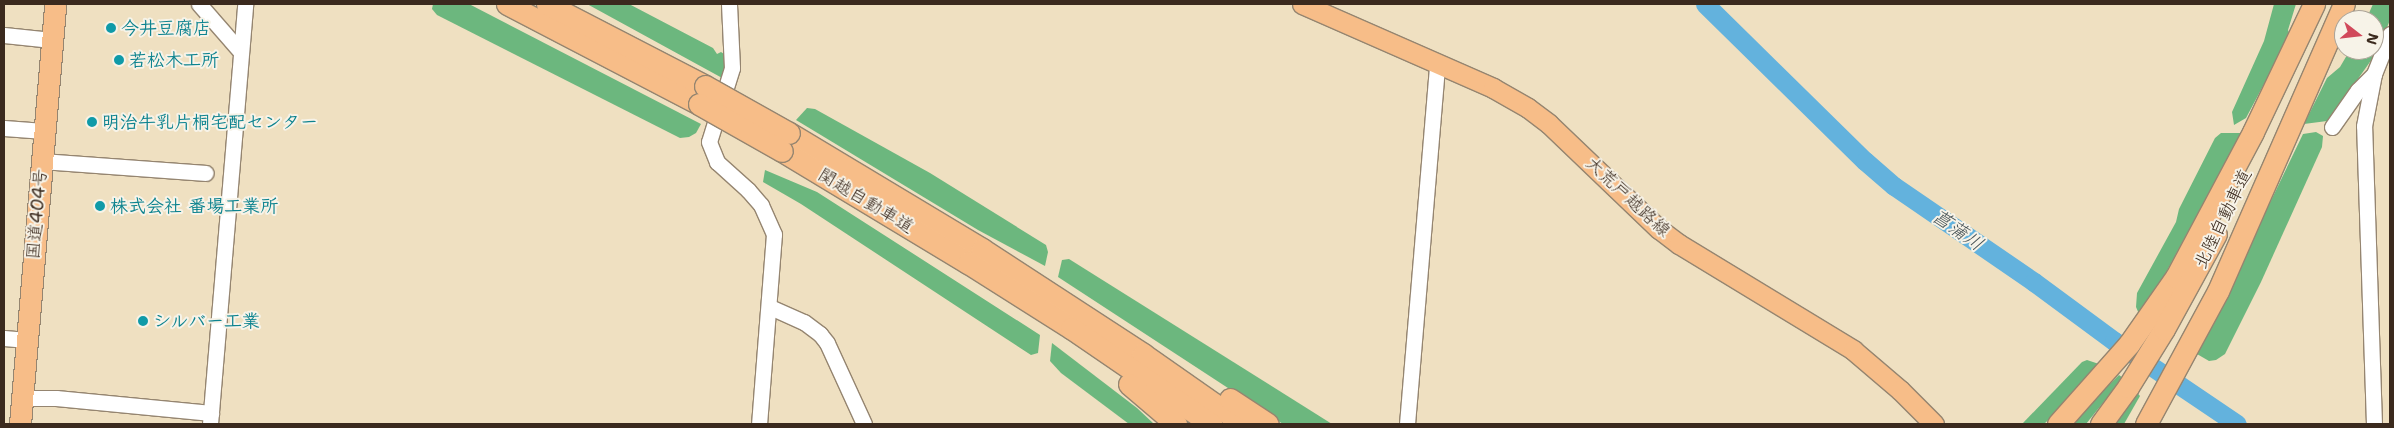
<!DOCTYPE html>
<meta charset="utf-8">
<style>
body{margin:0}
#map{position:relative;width:2394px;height:428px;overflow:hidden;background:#efe0c1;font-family:"Shantell Sans","Klee One",sans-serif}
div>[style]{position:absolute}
.forest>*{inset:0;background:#6cb77e}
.river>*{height:19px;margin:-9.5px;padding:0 9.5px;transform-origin:9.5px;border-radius:9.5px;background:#63b2dd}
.roads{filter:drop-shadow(1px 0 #958570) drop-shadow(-1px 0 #958570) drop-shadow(0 1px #958570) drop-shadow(0 -1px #958570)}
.minor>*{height:15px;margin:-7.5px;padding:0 7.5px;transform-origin:7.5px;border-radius:7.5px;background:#fff}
.major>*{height:19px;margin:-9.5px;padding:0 9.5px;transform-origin:9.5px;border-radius:9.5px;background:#f7bd88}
.highway>*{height:21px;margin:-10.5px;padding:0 10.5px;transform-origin:10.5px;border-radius:10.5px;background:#f7bd88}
.bridges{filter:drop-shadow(1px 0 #958570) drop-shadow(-1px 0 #958570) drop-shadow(0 1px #958570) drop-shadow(0 -1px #958570)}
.highway-bridge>*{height:21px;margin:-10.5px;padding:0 10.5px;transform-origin:10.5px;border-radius:10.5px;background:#f7bd88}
.dots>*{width:14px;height:14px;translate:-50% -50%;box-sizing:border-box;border:2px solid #f7f3e8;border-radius:50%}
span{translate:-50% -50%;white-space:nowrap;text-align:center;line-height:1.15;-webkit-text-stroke:4px #f7f3e8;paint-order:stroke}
.culture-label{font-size:18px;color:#0d838f;font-weight:700}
.left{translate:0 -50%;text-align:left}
.street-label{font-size:18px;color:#3b2a1e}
.water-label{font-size:19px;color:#475357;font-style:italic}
.frame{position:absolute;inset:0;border:5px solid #3b2a1e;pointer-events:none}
.north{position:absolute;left:2334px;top:10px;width:50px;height:50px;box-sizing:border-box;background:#f7f3e8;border:1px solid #aca397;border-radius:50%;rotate:106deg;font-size:14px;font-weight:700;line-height:20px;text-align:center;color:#3b2a1e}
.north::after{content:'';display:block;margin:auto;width:18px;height:22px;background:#d1495b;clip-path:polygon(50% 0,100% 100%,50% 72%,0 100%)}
</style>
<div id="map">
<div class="forest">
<div style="clip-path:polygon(433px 4px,469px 4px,701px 124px,696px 133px,689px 137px,680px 138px,437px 15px,432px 9px)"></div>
<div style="clip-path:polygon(587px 4px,629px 4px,713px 48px,717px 54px,721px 52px,724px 54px,725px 65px,724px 79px)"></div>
<div style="clip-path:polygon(2274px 4px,2296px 4px,2288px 30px,2290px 35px,2246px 118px,2234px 125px,2232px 112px,2264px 41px)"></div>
<div style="clip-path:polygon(2373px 4px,2390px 4px,2390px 20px,2377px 52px,2331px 117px,2327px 121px,2304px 124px,2327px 78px,2340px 67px,2350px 50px,2374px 50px,2374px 20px,2366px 20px)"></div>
<div style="clip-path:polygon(807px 108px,815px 109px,930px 173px,1046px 245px,1048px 252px,1045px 266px,978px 230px,796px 120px)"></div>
<div style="clip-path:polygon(2316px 132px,2323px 136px,2322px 147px,2261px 282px,2225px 354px,2216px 360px,2209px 361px,2197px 354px,2303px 134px)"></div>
<div style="clip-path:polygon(2221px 133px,2241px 133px,2162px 280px,2139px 314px,2136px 307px,2137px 293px,2176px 222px,2179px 209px,2215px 138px)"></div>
<div style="clip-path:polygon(765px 170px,817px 192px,1040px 335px,1038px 353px,1031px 355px,801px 204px,763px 182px)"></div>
<div style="clip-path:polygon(1069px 259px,1332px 424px,1283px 424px,1058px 277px,1062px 260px)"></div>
<div style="clip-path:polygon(1052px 343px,1137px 408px,1154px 424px,1129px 424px,1061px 373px,1050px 361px)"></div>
<div style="clip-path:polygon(2087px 360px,2099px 364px,2058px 411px,2044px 424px,2022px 424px,2082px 362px)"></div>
<div style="clip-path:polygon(2119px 375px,2123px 378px,2086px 424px,2069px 424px)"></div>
<div style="clip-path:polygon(2136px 391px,2140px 396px,2124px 424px,2113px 424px)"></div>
</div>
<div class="river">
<div style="left:1705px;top:4px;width:224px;rotate:44.5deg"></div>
<div style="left:1865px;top:161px;width:38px;rotate:41deg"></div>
<div style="left:1894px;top:186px;width:170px;rotate:34.4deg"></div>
<div style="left:2034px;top:282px;width:99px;rotate:36.4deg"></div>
<div style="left:2114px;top:341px;width:148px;rotate:34deg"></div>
</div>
<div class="roads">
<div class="minor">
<div style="left:199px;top:4px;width:62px;rotate:48.9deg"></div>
<div style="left:729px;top:4px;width:64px;rotate:87.3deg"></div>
<div style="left:732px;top:68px;width:77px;rotate:107.3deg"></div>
<div style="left:709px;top:142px;width:22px;rotate:68deg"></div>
<div style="left:717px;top:162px;width:42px;rotate:42.1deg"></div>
<div style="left:748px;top:190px;width:20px;rotate:49deg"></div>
<div style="left:761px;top:205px;width:32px;rotate:66deg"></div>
<div style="left:774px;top:234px;width:191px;rotate:94.5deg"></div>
<div style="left:4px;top:35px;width:48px;rotate:5.9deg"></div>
<div style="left:2332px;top:127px;width:45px;rotate:-54.9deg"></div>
<div style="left:2358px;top:90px;width:23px;rotate:-45deg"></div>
<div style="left:4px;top:128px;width:40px;rotate:4.3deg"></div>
<div style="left:42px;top:161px;width:164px;rotate:4.2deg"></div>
<div style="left:770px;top:307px;width:37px;rotate:24deg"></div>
<div style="left:804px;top:322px;width:20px;rotate:37deg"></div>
<div style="left:820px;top:334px;width:11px;rotate:52deg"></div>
<div style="left:827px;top:343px;width:89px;rotate:65.4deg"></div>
<div style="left:4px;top:338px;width:23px;rotate:5deg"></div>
<div style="left:23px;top:398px;width:33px"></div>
<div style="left:56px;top:398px;width:156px;rotate:5.5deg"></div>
<div style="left:210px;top:424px;width:421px;rotate:-85.2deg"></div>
<div style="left:1407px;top:424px;width:361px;rotate:-85.2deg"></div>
<div style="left:2374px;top:424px;width:298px;rotate:-91.9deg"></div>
<div style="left:2364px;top:126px;width:53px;rotate:-79.1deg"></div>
<div style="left:2374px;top:74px;width:43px;rotate:-68.2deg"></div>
</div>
<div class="major">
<div style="left:1302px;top:4px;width:209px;rotate:23.7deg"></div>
<div style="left:1493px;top:88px;width:40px;rotate:29.7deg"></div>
<div style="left:1528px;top:108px;width:26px;rotate:37deg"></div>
<div style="left:1549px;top:124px;width:152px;rotate:43.7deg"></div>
<div style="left:1659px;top:229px;width:25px;rotate:37deg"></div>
<div style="left:1679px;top:244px;width:204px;rotate:31.3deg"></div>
<div style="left:1853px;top:350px;width:62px;rotate:40.4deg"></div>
<div style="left:1900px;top:390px;width:48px;rotate:45deg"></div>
</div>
<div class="highway">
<div style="left:507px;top:4px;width:216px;rotate:27.5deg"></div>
<div style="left:547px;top:4px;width:178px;rotate:27.4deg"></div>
<div style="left:789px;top:133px;width:225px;rotate:31deg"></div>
<div style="left:982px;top:249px;width:192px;rotate:33.1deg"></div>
<div style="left:1143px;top:354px;width:122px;rotate:35deg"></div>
<div style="left:782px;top:151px;width:217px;rotate:31.1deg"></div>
<div style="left:968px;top:263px;width:122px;rotate:32.3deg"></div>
<div style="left:1071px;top:328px;width:170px;rotate:34.4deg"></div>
<div style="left:1129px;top:384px;width:62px;rotate:40.4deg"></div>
<div style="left:1230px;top:399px;width:45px;rotate:33.3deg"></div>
<div style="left:20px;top:424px;width:421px;rotate:-85.2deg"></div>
<div style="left:2058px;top:424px;width:107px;rotate:-48.4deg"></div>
<div style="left:2129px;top:344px;width:82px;rotate:-55deg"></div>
<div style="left:2176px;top:277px;width:164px;rotate:-62deg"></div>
<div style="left:2253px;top:132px;width:142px;rotate:-64.5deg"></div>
<div style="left:2101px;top:424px;width:46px;rotate:-53.9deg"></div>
<div style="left:2128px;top:387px;width:68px;rotate:-58.2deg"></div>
<div style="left:2164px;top:329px;width:108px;rotate:-61.3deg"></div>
<div style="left:2146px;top:424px;width:151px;rotate:-61.6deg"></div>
<div style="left:2218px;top:291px;width:313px;rotate:-66.3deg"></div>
</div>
</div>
<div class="bridges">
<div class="highway-bridge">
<div style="left:705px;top:86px;width:96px;rotate:29.2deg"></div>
<div style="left:699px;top:104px;width:95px;rotate:29.5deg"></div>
</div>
</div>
<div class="dots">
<div style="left:111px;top:28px;background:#0f9aa8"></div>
<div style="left:119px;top:60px;background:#0f9aa8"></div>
<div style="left:92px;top:122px;background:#0f9aa8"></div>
<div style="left:100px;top:206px;background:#0f9aa8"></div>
<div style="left:143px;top:321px;background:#0f9aa8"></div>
</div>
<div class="culture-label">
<span class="left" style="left:121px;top:28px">今井豆腐店</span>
<span class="left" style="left:129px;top:60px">若松木工所</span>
<span class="left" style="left:102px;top:122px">明治牛乳片桐宅配センター</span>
<span class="left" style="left:110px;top:206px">株式会社 番場工業所</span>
<span class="left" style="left:153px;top:321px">シルバー工業</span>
</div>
<div class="street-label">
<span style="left:1628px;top:197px;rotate:43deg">大荒戸越路線</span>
<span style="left:866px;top:201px;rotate:31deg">関越自動車道</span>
<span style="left:37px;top:214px;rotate:-85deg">国道404号</span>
<span style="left:2223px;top:219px;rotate:-64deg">北陸自動車道</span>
</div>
<div class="water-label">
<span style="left:1958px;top:230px;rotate:35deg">菖蒲川</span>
</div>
<div class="frame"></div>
<div class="north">N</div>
</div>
